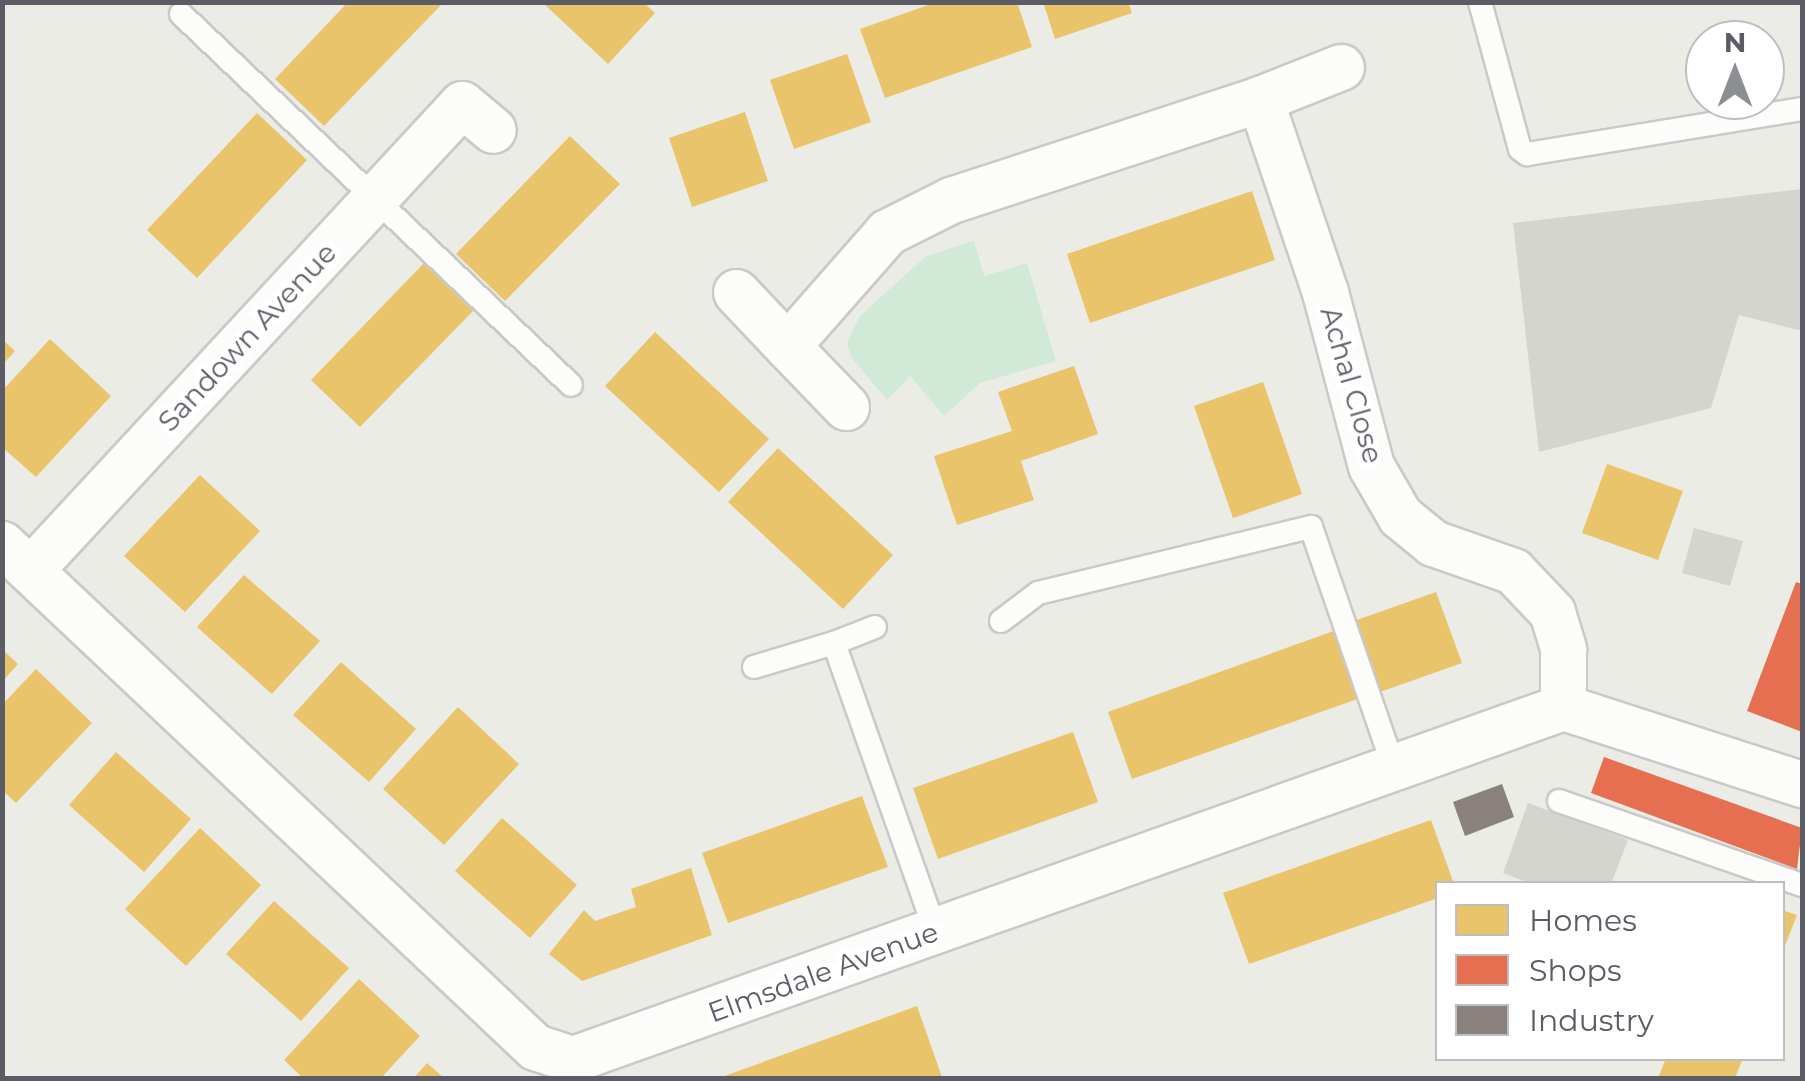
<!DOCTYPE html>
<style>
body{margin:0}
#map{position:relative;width:1805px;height:1081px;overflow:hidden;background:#ebece5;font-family:Montserrat,sans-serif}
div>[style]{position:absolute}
.green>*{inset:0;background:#d1ead7}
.homes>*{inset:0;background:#e9c46a}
.shops>*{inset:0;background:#e76f51}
.industry>*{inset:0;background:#8a817c}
.building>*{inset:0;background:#d5d5d0}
.roads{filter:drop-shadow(2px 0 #c8c9c8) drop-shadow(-2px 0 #c8c9c8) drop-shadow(0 2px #c8c9c8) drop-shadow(0 -2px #c8c9c8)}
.lane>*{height:22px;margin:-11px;padding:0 11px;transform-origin:11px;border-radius:11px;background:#fcfcfb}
.street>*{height:45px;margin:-22.5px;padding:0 22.5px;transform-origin:22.5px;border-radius:22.5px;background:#fcfcfb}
span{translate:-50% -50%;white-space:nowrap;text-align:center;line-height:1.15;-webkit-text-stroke:10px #fff;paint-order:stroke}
.street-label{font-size:28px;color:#5b5c65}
.frame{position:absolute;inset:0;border:5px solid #5b5c65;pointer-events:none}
.legend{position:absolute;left:1435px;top:881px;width:350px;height:180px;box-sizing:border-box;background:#fff;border:2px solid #bdbec1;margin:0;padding:12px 18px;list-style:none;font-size:30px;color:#5b5c65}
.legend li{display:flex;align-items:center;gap:20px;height:50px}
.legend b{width:50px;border:2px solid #bdbec1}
.north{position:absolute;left:1685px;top:20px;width:100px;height:100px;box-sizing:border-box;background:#fff;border:2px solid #bdbec1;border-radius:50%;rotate:0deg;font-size:28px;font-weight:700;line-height:40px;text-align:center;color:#5b5c65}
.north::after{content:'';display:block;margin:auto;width:35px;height:45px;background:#8d8e92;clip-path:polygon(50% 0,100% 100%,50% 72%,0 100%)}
</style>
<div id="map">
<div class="green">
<div style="clip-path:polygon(974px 241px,984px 276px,1027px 263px,1056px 361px,980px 383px,944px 416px,910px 376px,887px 400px,851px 357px,847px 342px,860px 316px,926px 256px)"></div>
</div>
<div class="homes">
<div style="clip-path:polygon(348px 2px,441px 5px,324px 126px,275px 79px)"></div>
<div style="clip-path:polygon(542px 2px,643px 2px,655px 13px,608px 64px)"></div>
<div style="clip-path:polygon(1017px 2px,1032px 47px,885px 98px,860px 29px,937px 2px)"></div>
<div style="clip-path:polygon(1043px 2px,1128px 2px,1132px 13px,1055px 39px)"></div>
<div style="clip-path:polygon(847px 54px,871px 122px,794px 149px,770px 80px)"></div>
<div style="clip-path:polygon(745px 112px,768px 181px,692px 207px,669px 138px)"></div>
<div style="clip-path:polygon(257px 113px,307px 160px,197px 278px,147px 230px)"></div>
<div style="clip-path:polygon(570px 136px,620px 184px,505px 301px,456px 254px)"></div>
<div style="clip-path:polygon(1252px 191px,1275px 260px,1090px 323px,1067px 254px)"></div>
<div style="clip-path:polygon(425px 262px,474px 310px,360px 427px,311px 380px)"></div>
<div style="clip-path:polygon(655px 332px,769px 439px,719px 492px,605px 386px)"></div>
<div style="clip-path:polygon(2px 339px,15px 351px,2px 365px)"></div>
<div style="clip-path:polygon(50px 339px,111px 396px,36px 477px,2px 447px,2px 391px)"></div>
<div style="clip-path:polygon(1074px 366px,1098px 434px,1021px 461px,1034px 500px,957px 525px,934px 456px,1012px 431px,998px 392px)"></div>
<div style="clip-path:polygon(1263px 382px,1302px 494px,1233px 518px,1194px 406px)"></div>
<div style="clip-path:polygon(778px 448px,893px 555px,843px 609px,728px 502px)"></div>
<div style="clip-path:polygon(1607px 464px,1683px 491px,1658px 560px,1582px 533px)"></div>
<div style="clip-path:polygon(200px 475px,260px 531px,185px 612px,124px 556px)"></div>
<div style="clip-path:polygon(244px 575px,320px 641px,272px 694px,197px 627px)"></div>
<div style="clip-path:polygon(1436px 592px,1462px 663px,1380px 692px,1354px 621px)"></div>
<div style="clip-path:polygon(1342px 628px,1366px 696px,1132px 779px,1108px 712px)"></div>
<div style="clip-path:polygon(2px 649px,18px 664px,2px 682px)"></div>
<div style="clip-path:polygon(341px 662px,416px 729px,369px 782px,293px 715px)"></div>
<div style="clip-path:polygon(36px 669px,92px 723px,16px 803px,2px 790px,2px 705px)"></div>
<div style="clip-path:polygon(458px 707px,519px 764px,444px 845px,383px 789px)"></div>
<div style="clip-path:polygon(1073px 732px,1098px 802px,938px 859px,913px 788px)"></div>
<div style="clip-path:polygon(116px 752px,191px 819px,144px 872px,69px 805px)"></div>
<div style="clip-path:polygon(862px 796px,888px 867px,728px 923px,702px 853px)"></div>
<div style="clip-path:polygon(502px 818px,577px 885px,530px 938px,455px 871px)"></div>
<div style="clip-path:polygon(1431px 820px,1454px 884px,1438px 884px,1438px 898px,1249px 964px,1223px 893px)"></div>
<div style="clip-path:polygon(200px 828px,261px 885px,186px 966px,125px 909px)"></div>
<div style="clip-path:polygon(691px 868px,712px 935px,582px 981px,549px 954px,584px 910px,595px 921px,636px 907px,631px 889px)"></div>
<div style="clip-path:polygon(274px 901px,349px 968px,301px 1021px,226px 954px)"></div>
<div style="clip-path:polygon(1782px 910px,1797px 915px,1783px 951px,1782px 951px)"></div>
<div style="clip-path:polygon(359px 979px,420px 1036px,381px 1078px,303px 1078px,284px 1060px)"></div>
<div style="clip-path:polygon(917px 1006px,942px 1077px,939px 1078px,719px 1078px)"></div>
<div style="clip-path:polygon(1666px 1058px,1743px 1058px,1735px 1078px,1658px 1078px)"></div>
<div style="clip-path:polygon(427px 1063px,444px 1078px,414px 1078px)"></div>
</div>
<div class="shops">
<div style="clip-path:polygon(1796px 582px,1802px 584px,1802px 732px,1747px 711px)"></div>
<div style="clip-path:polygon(1604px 757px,1802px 828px,1797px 869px,1591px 793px)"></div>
</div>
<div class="industry">
<div style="clip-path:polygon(1502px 784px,1514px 817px,1465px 836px,1453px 802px)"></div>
</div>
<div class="building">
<div style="clip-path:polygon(1802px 189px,1802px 331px,1739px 315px,1711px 408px,1539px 452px,1513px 223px)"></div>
<div style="clip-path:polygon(1694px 528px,1743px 541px,1730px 586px,1682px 573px)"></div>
<div style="clip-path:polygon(1528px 803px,1628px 840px,1611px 884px,1532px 884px,1503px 873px)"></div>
</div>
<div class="roads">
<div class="lane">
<div style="left:1480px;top:2px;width:152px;rotate:74.8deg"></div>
<div style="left:1520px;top:149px;width:9px;rotate:36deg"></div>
<div style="left:1527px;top:154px;width:279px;rotate:-9.3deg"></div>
<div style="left:181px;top:14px;width:538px;rotate:43.57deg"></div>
<div style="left:1001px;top:621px;width:46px;rotate:-37.1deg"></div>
<div style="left:1038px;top:593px;width:281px;rotate:-13.6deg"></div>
<div style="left:1311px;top:527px;width:255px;rotate:71deg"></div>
<div style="left:834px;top:643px;width:44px;rotate:-21.3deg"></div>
<div style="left:754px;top:667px;width:84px;rotate:-16.7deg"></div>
<div style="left:834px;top:643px;width:306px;rotate:70.6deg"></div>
<div style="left:1559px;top:801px;width:257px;rotate:19.1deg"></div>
</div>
<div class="street">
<div style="left:1260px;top:99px;width:204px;rotate:71.4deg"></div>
<div style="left:1325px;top:292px;width:180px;rotate:75.2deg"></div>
<div style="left:1371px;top:466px;width:58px;rotate:59.9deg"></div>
<div style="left:1400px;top:516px;width:43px;rotate:39.3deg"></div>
<div style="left:1433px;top:543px;width:85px;rotate:19.3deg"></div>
<div style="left:1513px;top:571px;width:57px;rotate:46.4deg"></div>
<div style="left:1552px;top:612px;width:39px;rotate:73deg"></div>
<div style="left:1563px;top:649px;width:58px;rotate:90deg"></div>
<div style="left:736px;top:292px;width:74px;rotate:46.6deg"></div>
<div style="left:846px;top:407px;width:85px;rotate:-134deg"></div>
<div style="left:787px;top:346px;width:152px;rotate:-48.7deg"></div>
<div style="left:887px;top:232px;width:72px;rotate:-26.6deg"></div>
<div style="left:951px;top:200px;width:325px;rotate:-18.1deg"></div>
<div style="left:1260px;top:99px;width:87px;rotate:-21.6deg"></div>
<div style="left:2px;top:544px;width:733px;rotate:43.34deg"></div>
<div style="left:535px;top:1047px;width:40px;rotate:18deg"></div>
<div style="left:573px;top:1059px;width:1051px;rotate:-19.57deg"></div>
<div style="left:1563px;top:707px;width:251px;rotate:17.9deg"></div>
<div style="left:30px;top:570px;width:635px;rotate:-47.17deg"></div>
<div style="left:462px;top:104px;width:40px;rotate:40deg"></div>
</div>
</div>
<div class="street-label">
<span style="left:247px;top:337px;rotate:-47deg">Sandown Avenue</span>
<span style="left:1352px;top:385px;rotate:74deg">Achal Close</span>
<span style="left:823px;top:972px;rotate:-20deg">Elmsdale Avenue</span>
</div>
<div class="frame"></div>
<ul class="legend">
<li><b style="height:28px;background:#e9c46a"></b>Homes</li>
<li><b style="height:28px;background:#e76f51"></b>Shops</li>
<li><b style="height:28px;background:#8a817c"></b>Industry</li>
</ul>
<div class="north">N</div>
</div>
